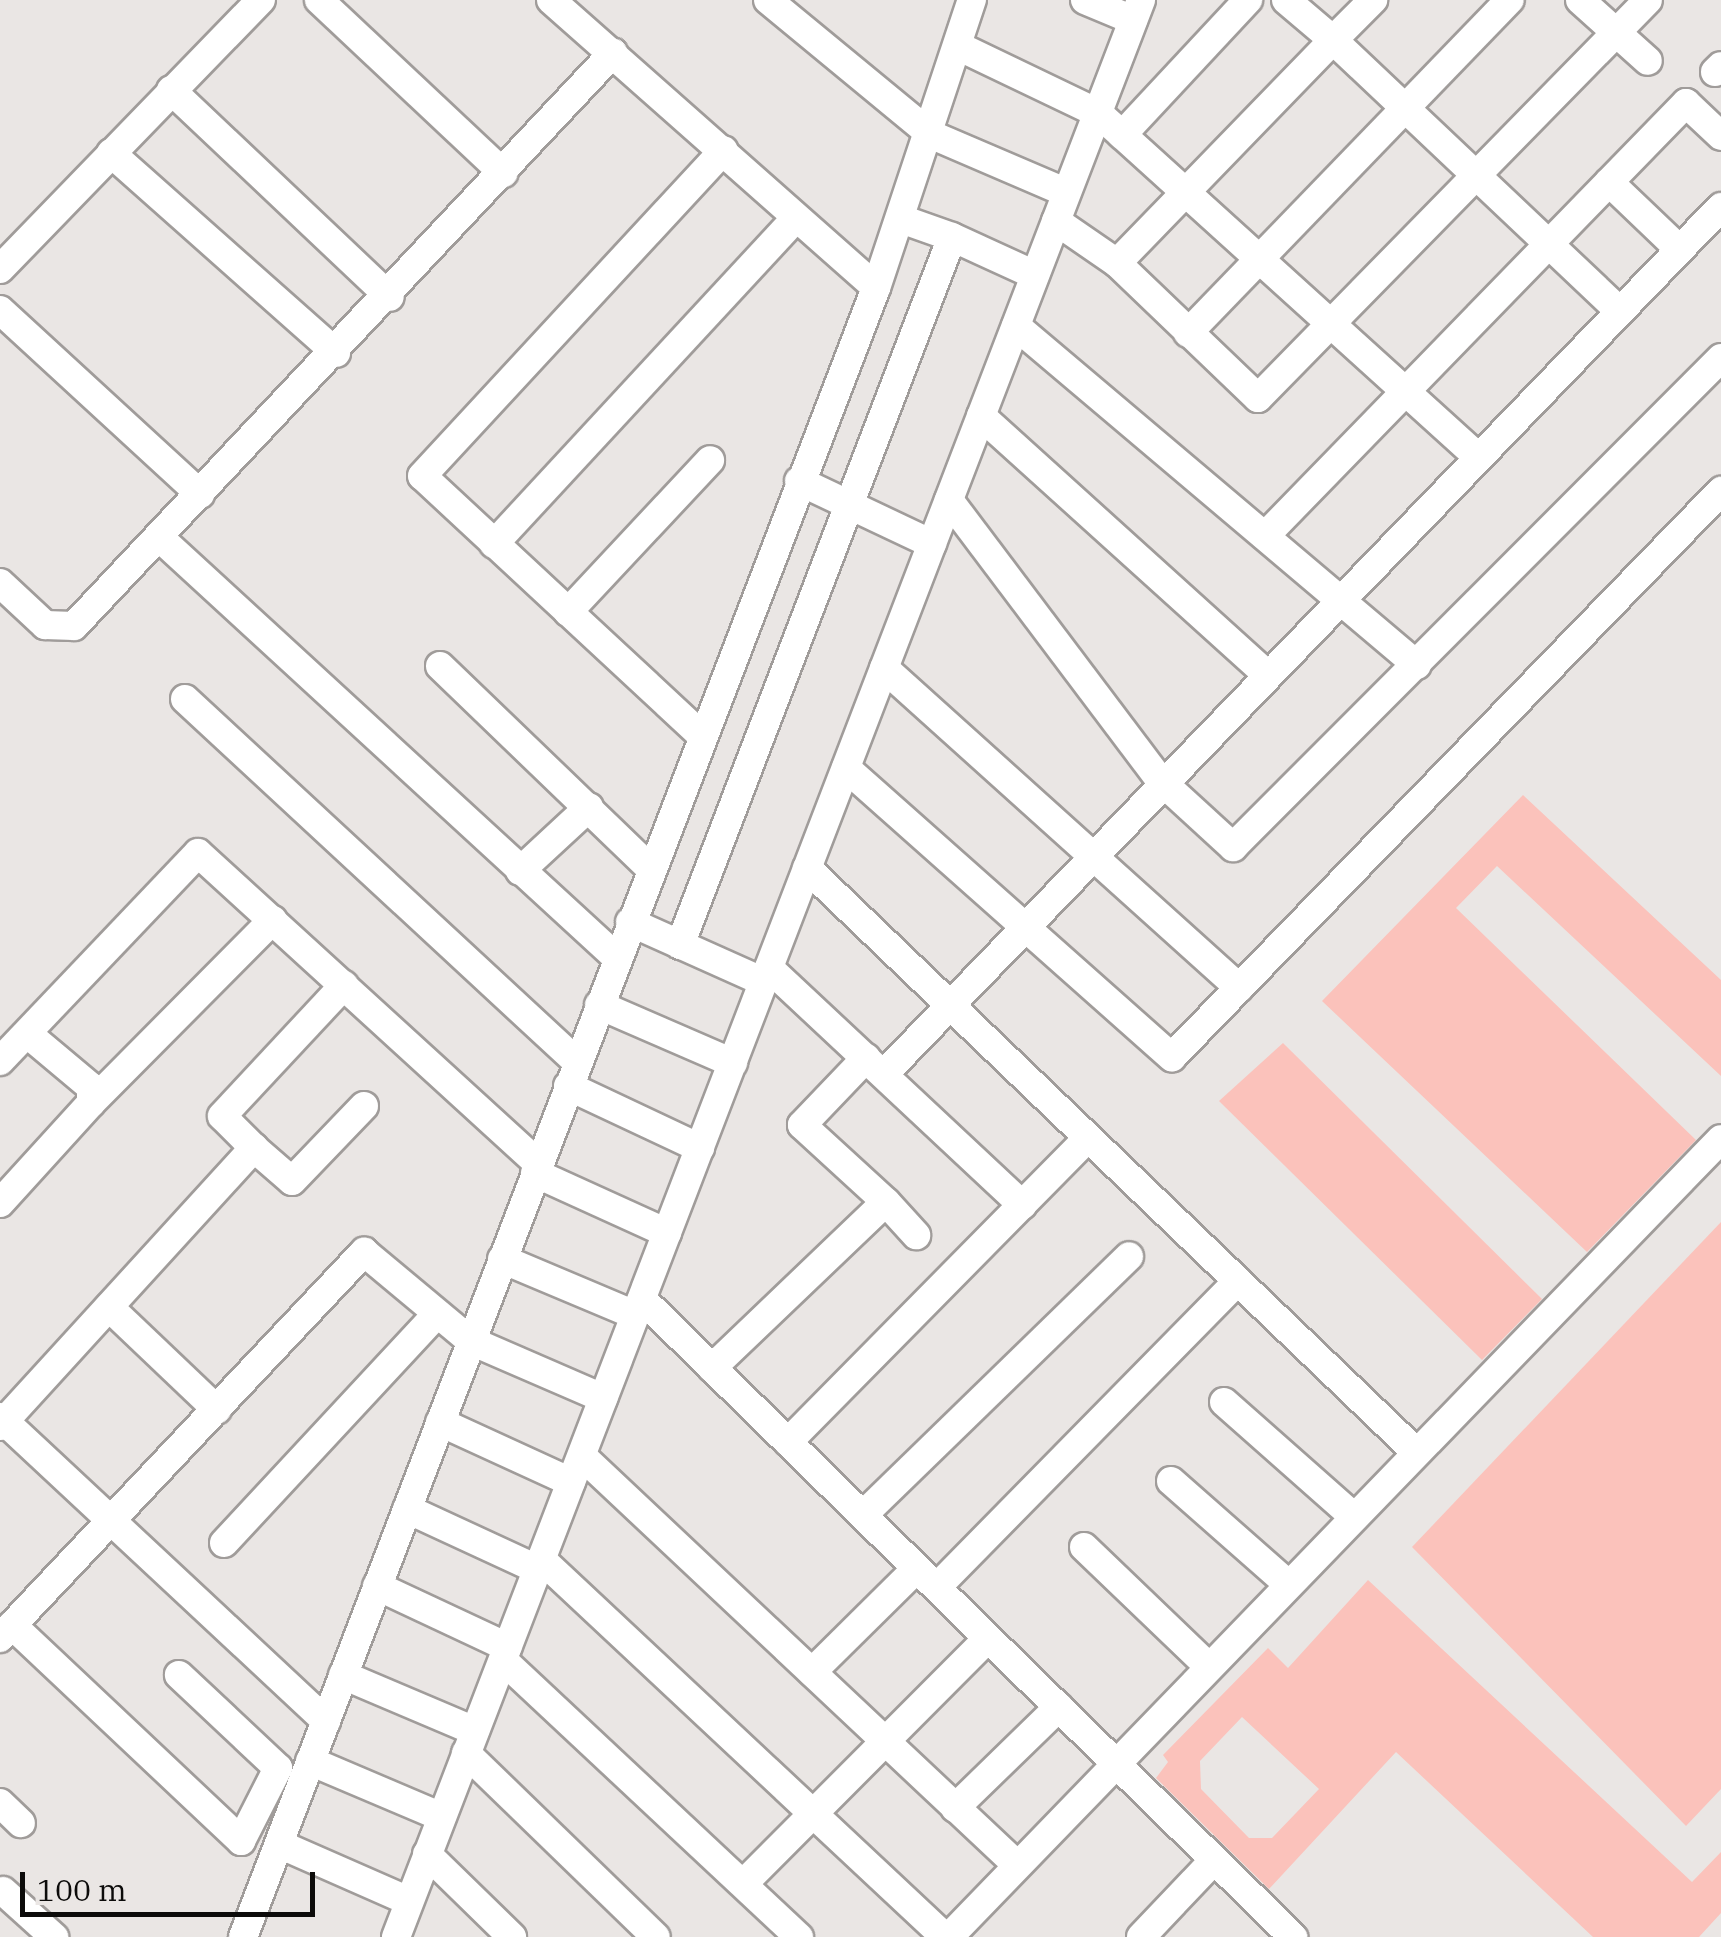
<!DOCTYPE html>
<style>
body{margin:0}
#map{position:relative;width:1721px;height:1937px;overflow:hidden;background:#eae6e4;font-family:"IBM Plex Serif",serif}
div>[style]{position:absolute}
.building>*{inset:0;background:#fbc2bb}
.roads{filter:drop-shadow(2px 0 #a09c9a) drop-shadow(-2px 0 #a09c9a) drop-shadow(0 2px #a09c9a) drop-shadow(0 -2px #a09c9a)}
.minor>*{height:28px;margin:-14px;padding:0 14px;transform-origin:14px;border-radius:14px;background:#fff}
span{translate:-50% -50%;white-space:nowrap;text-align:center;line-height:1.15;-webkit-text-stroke:9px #eae6e4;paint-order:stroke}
.scale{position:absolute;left:20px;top:1872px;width:295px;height:45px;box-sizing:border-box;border:5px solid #0c0b0a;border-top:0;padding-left:12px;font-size:30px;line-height:35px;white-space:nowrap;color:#0c0b0a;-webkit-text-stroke:8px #eae6e4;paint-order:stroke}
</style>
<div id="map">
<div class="building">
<div style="clip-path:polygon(1523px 795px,1721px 980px,1721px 1076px,1497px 866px,1456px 908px,1696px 1140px,1587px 1252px,1322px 1001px)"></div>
<div style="clip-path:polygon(1283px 1043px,1542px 1299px,1482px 1360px,1219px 1101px)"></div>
<div style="clip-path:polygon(1721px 1222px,1721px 1789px,1686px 1826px,1412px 1547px)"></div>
<div style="clip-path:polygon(evenodd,1368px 1580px,1692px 1882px,1721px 1852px,1721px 1913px,1699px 1937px,1593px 1937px,1396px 1752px,1269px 1889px,1156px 1778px,1168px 1762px,1163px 1755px,1268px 1648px,1288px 1668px,1368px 1580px,1242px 1717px,1319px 1789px,1272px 1838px,1249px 1838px,1201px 1789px,1200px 1761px,1242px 1717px)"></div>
</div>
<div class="roads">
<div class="minor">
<div style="left:319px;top:0;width:253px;rotate:43.2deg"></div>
<div style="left:551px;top:0;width:434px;rotate:41.5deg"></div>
<div style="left:768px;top:0;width:212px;rotate:39.5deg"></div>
<div style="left:932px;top:135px;width:145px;rotate:23.2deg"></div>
<div style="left:1085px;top:0;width:52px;rotate:22.6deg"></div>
<div style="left:1286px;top:0;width:62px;rotate:40.4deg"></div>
<div style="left:1333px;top:40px;width:57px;rotate:-45deg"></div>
<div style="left:1580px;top:0;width:91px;rotate:41.9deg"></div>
<div style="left:960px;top:47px;width:153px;rotate:25.6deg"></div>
<div style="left:1098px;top:113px;width:513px;rotate:42.15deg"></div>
<div style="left:1715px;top:72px;width:8px;rotate:-45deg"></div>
<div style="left:171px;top:90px;width:301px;rotate:43.4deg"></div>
<div style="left:1122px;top:135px;width:185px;rotate:-47deg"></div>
<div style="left:111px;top:153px;width:301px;rotate:41.6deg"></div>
<div style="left:1609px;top:182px;width:97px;rotate:43.7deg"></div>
<div style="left:901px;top:219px;width:54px;rotate:19.4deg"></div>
<div style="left:1056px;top:221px;width:74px;rotate:34.5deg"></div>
<div style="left:1117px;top:263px;width:195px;rotate:43.8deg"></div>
<div style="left:1258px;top:398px;width:557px;rotate:-45.58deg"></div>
<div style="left:1117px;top:263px;width:310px;rotate:-45.9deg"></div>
<div style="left:1333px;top:40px;width:395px;rotate:43.4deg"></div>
<div style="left:0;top:269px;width:375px;rotate:-45.9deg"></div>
<div style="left:0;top:310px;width:272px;rotate:42.6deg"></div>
<div style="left:1016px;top:326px;width:525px;rotate:40.21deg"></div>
<div style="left:1188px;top:333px;width:463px;rotate:-46deg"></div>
<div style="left:981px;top:416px;width:383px;rotate:42.1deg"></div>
<div style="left:799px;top:481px;width:147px;rotate:25.3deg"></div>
<div style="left:949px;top:500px;width:352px;rotate:53deg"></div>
<div style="left:1161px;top:781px;width:98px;rotate:42.5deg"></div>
<div style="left:1233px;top:847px;width:691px;rotate:-45.06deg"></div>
<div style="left:1265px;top:536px;width:604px;rotate:-45.81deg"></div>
<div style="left:1686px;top:103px;width:48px;rotate:43.3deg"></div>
<div style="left:160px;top:538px;width:621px;rotate:42.58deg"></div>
<div style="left:494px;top:544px;width:444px;rotate:-47.2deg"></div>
<div style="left:0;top:583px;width:62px;rotate:43deg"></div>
<div style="left:45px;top:625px;width:29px;rotate:2deg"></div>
<div style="left:74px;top:626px;width:787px;rotate:-46.75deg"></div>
<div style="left:568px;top:612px;width:208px;rotate:-46.9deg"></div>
<div style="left:440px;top:666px;width:290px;rotate:43.9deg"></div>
<div style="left:884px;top:668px;width:478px;rotate:42deg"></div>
<div style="left:185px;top:699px;width:534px;rotate:42.8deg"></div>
<div style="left:700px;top:734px;width:379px;rotate:-137.1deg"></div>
<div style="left:422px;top:476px;width:444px;rotate:-47.2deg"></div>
<div style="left:846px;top:768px;width:436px;rotate:41.6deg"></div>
<div style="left:1172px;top:1057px;width:789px;rotate:-45.87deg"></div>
<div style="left:807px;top:868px;width:845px;rotate:43.8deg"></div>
<div style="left:520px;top:871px;width:94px;rotate:-42.8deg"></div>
<div style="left:630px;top:922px;width:147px;rotate:24.1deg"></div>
<div style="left:680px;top:945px;width:758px;rotate:-68.98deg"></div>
<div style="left:952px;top:237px;width:91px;rotate:24.6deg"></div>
<div style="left:769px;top:968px;width:347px;rotate:43.1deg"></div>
<div style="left:599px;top:1005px;width:146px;rotate:23.4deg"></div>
<div style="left:0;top:1061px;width:287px;rotate:-46.4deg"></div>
<div style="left:198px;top:853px;width:460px;rotate:42.4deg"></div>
<div style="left:884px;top:1074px;width:1205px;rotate:-46.01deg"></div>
<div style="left:568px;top:1086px;width:146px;rotate:25.2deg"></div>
<div style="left:91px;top:1103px;width:258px;rotate:-45.2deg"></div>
<div style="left:254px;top:1148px;width:50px;rotate:41deg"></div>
<div style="left:292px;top:1181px;width:104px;rotate:-46.2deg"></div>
<div style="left:535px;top:1173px;width:145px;rotate:24.4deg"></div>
<div style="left:886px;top:1202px;width:45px;rotate:47.7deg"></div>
<div style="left:0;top:1203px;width:135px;rotate:-47.7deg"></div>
<div style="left:91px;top:1103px;width:16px;rotate:-90deg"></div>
<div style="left:91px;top:1087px;width:81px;rotate:-140deg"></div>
<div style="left:502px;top:1259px;width:144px;rotate:22.8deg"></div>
<div style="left:642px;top:1299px;width:912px;rotate:44.42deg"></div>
<div style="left:109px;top:1307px;width:149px;rotate:43.6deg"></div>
<div style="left:712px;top:1368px;width:240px;rotate:-43.7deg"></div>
<div style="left:886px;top:1202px;width:114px;rotate:-137.5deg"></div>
<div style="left:802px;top:1125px;width:93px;rotate:-46.3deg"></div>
<div style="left:1224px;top:1402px;width:174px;rotate:41.5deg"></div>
<div style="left:0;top:1417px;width:446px;rotate:43deg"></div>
<div style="left:440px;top:1422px;width:144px;rotate:24.6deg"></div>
<div style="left:0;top:1426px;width:377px;rotate:-47.6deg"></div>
<div style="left:254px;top:1148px;width:45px;rotate:-135deg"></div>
<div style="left:222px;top:1116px;width:179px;rotate:-47deg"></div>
<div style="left:788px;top:1442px;width:427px;rotate:-45.4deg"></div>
<div style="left:583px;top:1457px;width:596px;rotate:43.23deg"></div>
<div style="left:1171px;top:1481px;width:157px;rotate:41.4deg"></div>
<div style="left:407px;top:1509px;width:143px;rotate:24.8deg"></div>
<div style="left:863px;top:1515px;width:371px;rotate:-44.2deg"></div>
<div style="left:224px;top:1543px;width:311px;rotate:-47.1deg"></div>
<div style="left:1084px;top:1547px;width:173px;rotate:43.8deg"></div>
<div style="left:541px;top:1559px;width:553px;rotate:43.1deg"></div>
<div style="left:377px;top:1586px;width:144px;rotate:25.1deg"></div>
<div style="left:937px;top:1587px;width:429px;rotate:-45.5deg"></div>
<div style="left:12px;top:1625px;width:315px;rotate:43.3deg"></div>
<div style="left:241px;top:1841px;width:82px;rotate:-63.1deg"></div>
<div style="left:278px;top:1768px;width:136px;rotate:-136.8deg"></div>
<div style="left:0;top:1638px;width:531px;rotate:-46.68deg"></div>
<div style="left:364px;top:1252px;width:139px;rotate:39.8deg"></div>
<div style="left:471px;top:1341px;width:144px;rotate:23.4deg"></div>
<div style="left:504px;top:1661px;width:404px;rotate:43.1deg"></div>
<div style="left:812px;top:1672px;width:146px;rotate:-44.7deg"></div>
<div style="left:343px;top:1675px;width:143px;rotate:23deg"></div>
<div style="left:466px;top:1753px;width:264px;rotate:44.1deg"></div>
<div style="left:310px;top:1761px;width:143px;rotate:23deg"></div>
<div style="left:0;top:1803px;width:29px;rotate:44deg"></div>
<div style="left:955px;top:1808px;width:145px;rotate:-44.2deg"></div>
<div style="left:279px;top:1844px;width:142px;rotate:23.7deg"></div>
<div style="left:427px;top:1854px;width:119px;rotate:44.3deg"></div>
<div style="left:745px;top:1882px;width:344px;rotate:-45.1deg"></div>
<div style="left:3px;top:1891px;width:69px;rotate:42deg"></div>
<div style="left:243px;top:1937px;width:1766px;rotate:-69deg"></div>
<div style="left:876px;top:288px;width:304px;rotate:-71.6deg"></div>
<div style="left:396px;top:1937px;width:2075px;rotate:-68.96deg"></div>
<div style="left:949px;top:1937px;width:1110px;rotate:-45.95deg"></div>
<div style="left:1141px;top:1937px;width:106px;rotate:-46.5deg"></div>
</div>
</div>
<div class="scale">100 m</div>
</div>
